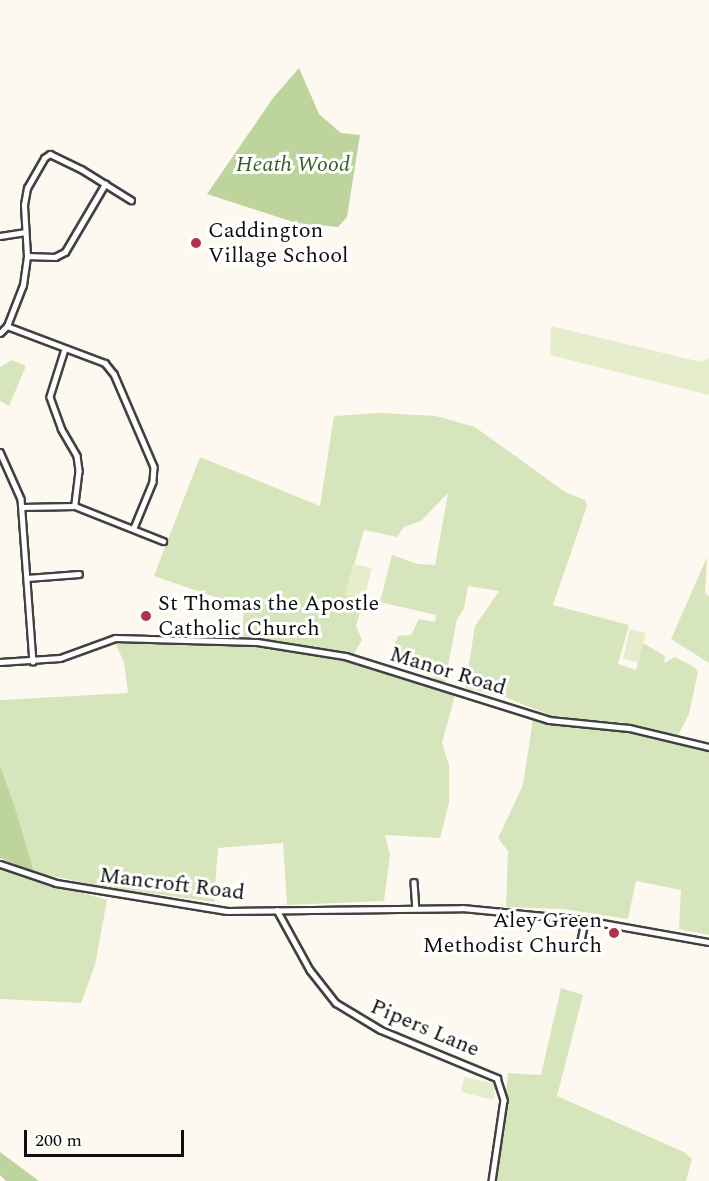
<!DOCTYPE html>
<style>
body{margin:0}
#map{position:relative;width:709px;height:1181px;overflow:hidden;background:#fef9f0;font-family:Spectral,serif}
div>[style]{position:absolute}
.green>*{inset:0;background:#d7e5bc}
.forest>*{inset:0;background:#bdd59d}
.pitch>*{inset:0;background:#e6edcd}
.roads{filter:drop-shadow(2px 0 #414141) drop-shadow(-2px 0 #414141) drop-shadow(0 2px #414141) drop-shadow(0 -2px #414141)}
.minor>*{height:4.5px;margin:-2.25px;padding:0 2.25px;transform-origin:2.25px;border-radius:2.25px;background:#fff}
.tertiary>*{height:5px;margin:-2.5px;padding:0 2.5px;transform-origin:2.5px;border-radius:2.5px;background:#fff}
.dots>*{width:16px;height:16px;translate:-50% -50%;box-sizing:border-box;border:3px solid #fff;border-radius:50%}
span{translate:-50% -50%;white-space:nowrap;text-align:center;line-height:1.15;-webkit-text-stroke:6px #fff;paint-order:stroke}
.park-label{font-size:22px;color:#386024;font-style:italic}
.poi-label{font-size:22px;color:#0e0e0e}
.left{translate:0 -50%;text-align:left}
.right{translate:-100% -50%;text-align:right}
.street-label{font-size:22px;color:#0e0e0e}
.scale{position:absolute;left:24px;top:1130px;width:160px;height:27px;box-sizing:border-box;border:3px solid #0e0e0e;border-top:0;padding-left:8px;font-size:18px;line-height:21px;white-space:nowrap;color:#0e0e0e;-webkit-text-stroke:4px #fff;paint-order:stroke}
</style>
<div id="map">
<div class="green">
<div style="clip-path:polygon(12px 360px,26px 366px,9px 406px,0 401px,0 367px)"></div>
<div style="clip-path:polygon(380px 413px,436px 416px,475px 427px,565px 492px,585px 500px,587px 506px,553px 605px,629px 625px,618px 664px,636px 670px,643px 643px,665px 656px,664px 663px,675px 657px,694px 667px,698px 672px,689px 714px,678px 735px,620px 722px,557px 718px,505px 697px,465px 688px,475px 626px,499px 591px,468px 586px,464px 609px,457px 619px,445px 682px,436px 680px,427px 670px,389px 658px,398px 636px,411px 635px,419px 619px,435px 622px,436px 615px,380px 602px,392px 555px,418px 564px,435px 565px,448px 493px,421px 521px,404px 527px,397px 537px,364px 530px,346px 594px,364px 599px,356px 626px,362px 640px,354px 654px,242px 636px,244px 607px,154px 576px,200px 457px,320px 506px,334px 416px)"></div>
<div style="clip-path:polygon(707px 557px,705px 593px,709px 596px,709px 663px,671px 639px)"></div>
<div style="clip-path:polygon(121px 642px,249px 645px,321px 654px,455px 695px,442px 743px,449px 765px,449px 803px,440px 838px,385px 835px,390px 855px,384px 901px,287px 905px,283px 843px,218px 848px,214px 902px,103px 887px,34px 872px,0 766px,0 700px,128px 693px,124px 662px,115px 643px)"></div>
<div style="clip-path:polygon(533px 719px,566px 727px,635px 733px,709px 752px,709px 935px,679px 929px,681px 890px,636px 881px,628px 919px,563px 909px,506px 907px,508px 851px,498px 838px,523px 785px)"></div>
<div style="clip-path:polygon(0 869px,107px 900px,95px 965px,81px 1003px,0 999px)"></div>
<div style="clip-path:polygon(561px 988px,583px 995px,557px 1096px,684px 1152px,692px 1159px,686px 1181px,496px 1181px,508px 1073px,541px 1075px)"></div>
</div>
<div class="forest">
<div style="clip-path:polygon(299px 68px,319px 114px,341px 133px,360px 135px,347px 217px,338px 227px,296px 223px,207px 194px,273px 98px)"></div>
<div style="clip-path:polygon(0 766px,14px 805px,34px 872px,0 858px)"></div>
<div style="clip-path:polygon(0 1152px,39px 1181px,6px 1181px,0 1175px)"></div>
</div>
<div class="pitch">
<div style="clip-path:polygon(551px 326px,701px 362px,709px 358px,709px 395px,550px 355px)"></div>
<div style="clip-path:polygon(353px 564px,372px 568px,364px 599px,345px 595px)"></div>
<div style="clip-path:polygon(630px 629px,646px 633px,638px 663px,623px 658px)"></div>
<div style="clip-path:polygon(464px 1077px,497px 1084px,493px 1100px,461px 1092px)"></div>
</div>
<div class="roads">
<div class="minor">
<div style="left:0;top:236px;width:24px;rotate:-9deg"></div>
<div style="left:27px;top:256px;width:28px;rotate:2deg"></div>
<div style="left:55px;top:257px;width:11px;rotate:-27deg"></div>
<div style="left:65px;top:252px;width:79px;rotate:-59.5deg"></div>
<div style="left:7px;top:326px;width:105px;rotate:20.7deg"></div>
<div style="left:105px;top:363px;width:14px;rotate:51deg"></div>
<div style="left:114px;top:374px;width:101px;rotate:66.7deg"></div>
<div style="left:154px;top:467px;width:15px;rotate:94deg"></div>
<div style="left:153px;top:482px;width:50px;rotate:112.4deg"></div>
<div style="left:0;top:333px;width:10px;rotate:-45deg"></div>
<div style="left:7px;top:326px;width:44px;rotate:-68.7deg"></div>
<div style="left:23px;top:285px;width:29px;rotate:-82deg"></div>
<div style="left:27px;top:256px;width:51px;rotate:-93.4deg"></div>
<div style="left:24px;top:205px;width:17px;rotate:-80deg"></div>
<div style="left:27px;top:188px;width:34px;rotate:-60deg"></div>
<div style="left:44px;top:158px;width:7px;rotate:-34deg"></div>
<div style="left:50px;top:154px;width:34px;rotate:26deg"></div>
<div style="left:81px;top:169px;width:59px;rotate:31.8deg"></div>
<div style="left:65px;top:349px;width:50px;rotate:107.4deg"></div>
<div style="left:50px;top:397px;width:33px;rotate:70deg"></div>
<div style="left:61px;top:428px;width:32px;rotate:60deg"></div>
<div style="left:77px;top:456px;width:15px;rotate:82deg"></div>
<div style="left:79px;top:471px;width:35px;rotate:97deg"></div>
<div style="left:0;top:452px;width:51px;rotate:65.9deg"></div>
<div style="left:21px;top:499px;width:163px;rotate:85.8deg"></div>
<div style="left:22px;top:507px;width:53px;rotate:-1.1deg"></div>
<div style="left:75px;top:506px;width:95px;rotate:21.7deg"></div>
<div style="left:27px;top:578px;width:52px;rotate:-4.4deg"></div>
<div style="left:414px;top:882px;width:26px;rotate:86deg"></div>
<div style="left:277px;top:910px;width:68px;rotate:61.2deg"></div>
<div style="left:310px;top:970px;width:42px;rotate:51.8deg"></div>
<div style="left:336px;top:1003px;width:52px;rotate:31deg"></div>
<div style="left:381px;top:1030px;width:126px;rotate:22.5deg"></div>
<div style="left:497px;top:1078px;width:23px;rotate:72deg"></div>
<div style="left:504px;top:1100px;width:82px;rotate:98.4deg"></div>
<div style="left:580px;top:943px;width:24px;rotate:-78deg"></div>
</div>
<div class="tertiary">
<div style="left:0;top:662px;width:60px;rotate:-3.8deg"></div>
<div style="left:60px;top:658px;width:59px;rotate:-20deg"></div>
<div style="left:115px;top:638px;width:142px;rotate:1.6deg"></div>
<div style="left:257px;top:642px;width:89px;rotate:9deg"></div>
<div style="left:345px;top:656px;width:214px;rotate:17.4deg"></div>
<div style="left:549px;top:720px;width:80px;rotate:5.7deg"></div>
<div style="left:629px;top:728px;width:82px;rotate:13.4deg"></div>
<div style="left:0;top:864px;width:59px;rotate:18.7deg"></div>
<div style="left:56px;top:883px;width:173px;rotate:9.3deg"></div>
<div style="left:227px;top:911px;width:235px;rotate:-0.7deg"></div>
<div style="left:462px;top:908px;width:124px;rotate:5.6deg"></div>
<div style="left:585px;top:920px;width:126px;rotate:10.1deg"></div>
</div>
</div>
<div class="dots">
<div style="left:196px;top:243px;background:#b13249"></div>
<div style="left:146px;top:616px;background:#b13249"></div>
<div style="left:614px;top:933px;background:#b13249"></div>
</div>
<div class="park-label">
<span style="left:293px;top:165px">Heath Wood</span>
</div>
<div class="poi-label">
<span class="left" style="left:208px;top:243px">Caddington<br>Village School</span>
<span class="left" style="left:158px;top:616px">St Thomas the Apostle<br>Catholic Church</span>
<span class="right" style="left:602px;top:933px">Aley Green<br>Methodist Church</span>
</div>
<div class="street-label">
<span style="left:448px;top:671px;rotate:17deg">Manor Road</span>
<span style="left:172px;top:884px;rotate:7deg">Mancroft Road</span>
<span style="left:425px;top:1028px;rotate:23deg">Pipers Lane</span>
</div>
<div class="scale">200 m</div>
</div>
